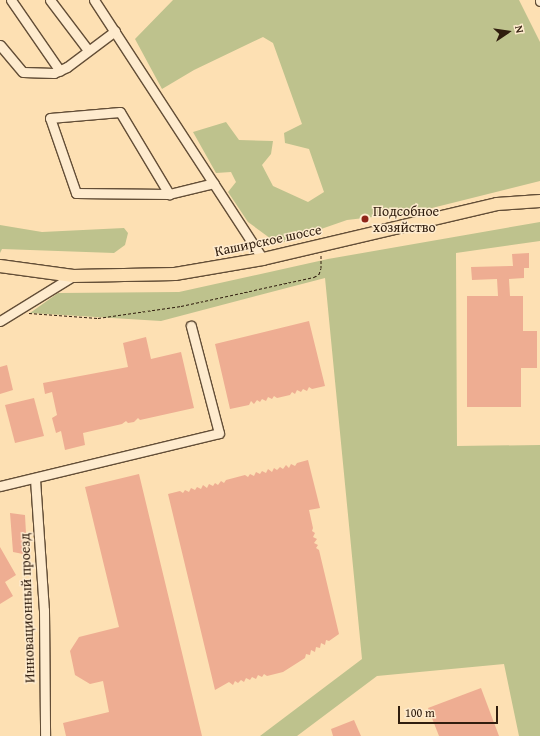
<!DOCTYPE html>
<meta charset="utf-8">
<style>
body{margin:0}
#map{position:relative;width:540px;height:736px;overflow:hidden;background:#fde0b3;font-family:"Gentium Book Plus",serif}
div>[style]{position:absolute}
.green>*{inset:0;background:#bec28d}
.building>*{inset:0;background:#eead92}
.path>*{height:1px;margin-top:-0.5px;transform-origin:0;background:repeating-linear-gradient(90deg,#301d0e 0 3px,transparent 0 5px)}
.roads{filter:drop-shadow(1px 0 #634e37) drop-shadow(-1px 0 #634e37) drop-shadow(0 1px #634e37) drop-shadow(0 -1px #634e37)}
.minor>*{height:9px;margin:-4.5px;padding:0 4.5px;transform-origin:4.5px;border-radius:4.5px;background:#feebce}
.major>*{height:12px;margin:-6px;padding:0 6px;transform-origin:6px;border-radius:6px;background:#fde0b3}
.dots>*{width:11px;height:11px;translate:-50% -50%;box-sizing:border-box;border:2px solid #feebce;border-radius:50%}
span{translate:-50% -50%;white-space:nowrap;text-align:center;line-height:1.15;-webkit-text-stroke:3px #feebce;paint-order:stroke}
.poi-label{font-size:14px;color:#301d0e}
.left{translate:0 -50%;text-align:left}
.street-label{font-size:14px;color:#301d0e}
.north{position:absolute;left:488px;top:12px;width:40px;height:40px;-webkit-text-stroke:3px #feebce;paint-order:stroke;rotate:77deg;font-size:11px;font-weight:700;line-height:16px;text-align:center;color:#301d0e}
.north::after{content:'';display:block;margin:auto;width:14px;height:18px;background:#301d0e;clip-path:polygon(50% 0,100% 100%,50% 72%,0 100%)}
.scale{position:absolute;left:398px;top:706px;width:100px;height:18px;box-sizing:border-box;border:2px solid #301d0e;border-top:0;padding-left:5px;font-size:12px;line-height:14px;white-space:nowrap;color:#301d0e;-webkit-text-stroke:3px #feebce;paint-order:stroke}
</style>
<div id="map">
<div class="green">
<div style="clip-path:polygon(173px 0,519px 0,540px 42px,540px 181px,416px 212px,347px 220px,278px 244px,248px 222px,228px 192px,236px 182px,231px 172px,216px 173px,193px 132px,226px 122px,239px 140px,273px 141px,271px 154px,262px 165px,273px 186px,308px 202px,324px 192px,309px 149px,285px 143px,284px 133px,302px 124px,273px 43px,263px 37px,194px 70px,162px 89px,135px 39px)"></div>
<div style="clip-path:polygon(540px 222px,540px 241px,456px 253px,457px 446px,540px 445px,540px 736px,519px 736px,504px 664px,377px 676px,297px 736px,260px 736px,362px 659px,325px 278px,161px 321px,30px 313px,58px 293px,179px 292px,328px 259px)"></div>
<div style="clip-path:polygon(0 225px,42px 232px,124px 228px,128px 233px,125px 245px,114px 253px,2px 249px,0 253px)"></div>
</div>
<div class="building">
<div style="clip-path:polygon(529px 253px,529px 268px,524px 268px,524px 278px,509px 279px,510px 296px,523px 296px,523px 331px,537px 331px,537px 368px,521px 368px,521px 407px,467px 407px,467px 296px,498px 296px,497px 279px,472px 280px,471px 267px,513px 266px,512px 254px)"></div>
<div style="clip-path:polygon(309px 321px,325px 386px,312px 389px,309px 387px,307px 391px,303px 389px,301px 392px,297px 390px,295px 394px,292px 392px,290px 395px,277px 398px,274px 396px,272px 399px,268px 397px,266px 401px,262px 399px,260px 402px,257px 400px,254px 404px,251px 401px,249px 405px,230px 409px,215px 344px)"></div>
<div style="clip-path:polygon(146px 337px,151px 359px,181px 352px,194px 408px,140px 420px,138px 418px,134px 422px,128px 423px,126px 421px,122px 424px,83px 433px,85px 445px,65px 450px,61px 431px,56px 433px,52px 418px,57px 415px,52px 392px,45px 394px,43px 383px,128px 367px,123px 343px)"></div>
<div style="clip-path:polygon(7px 365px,13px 390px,0 394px,0 367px)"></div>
<div style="clip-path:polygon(34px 398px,44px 436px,15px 443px,5px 405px)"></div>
<div style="clip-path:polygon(308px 460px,320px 508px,309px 510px,313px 528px,312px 531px,315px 533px,313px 537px,317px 539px,314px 543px,318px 545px,316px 548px,319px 550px,339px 634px,329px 641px,326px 640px,325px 645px,321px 643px,320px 648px,316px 647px,315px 652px,311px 650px,310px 655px,306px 654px,305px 658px,283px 672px,267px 676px,264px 674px,262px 677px,258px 675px,256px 679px,252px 677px,250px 680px,246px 678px,244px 682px,241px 680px,238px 683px,235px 681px,233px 685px,229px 682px,215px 690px,168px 494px,180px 491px,183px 493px,185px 490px,189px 492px,191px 488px,195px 490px,197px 487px,201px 489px,203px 485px,207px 488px,209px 484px,213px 486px,215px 483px,218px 485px,221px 481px,224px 483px,226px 480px,245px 475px,248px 477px,250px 474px,254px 476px,256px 472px,260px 474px,262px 471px,266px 473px,268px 469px,272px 472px,274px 468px,277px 470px,280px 467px,283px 469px,286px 465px,289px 468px,291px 464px,295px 466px,297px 463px)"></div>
<div style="clip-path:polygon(139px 474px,202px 736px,66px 736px,63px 723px,109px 712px,103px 681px,90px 684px,75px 675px,70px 651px,79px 637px,119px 627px,85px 487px)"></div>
<div style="clip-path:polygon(10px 513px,25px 515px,27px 552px,23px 552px,23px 554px,13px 552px)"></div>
<div style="clip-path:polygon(0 547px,16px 575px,5px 582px,13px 596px,0 604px)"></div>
<div style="clip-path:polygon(481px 688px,499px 736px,439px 736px,428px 708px)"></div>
<div style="clip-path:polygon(354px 720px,361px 736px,333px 736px,331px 729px)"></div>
</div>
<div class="path">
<div style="left:29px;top:313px;width:69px;rotate:4.1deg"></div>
<div style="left:98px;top:318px;width:84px;rotate:-8.2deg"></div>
<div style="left:181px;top:306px;width:136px;rotate:-12.3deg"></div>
<div style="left:314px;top:277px;width:6px;rotate:-31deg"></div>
<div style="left:319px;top:274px;width:6px;rotate:-72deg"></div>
<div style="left:321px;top:268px;width:13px;rotate:-90deg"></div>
</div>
<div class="roads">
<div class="minor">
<div style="left:11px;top:0;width:86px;rotate:55.4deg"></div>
<div style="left:50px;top:0;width:63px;rotate:52.8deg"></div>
<div style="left:94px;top:0;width:309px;rotate:56.9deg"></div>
<div style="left:540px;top:0;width:1px;rotate:90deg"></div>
<div style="left:0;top:45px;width:35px;rotate:50deg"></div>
<div style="left:23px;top:72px;width:31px;rotate:2deg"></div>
<div style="left:54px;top:73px;width:14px;rotate:-25deg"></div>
<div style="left:67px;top:67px;width:60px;rotate:-36.9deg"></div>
<div style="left:169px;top:194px;width:93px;rotate:-179.4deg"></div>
<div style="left:76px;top:193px;width:79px;rotate:-109.1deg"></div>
<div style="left:50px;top:118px;width:70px;rotate:-4.9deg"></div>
<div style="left:120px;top:112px;width:96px;rotate:59.1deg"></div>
<div style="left:169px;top:194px;width:46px;rotate:-13.7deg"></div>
<div style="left:0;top:321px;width:86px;rotate:-31.7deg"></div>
<div style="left:35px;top:479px;width:131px;rotate:86.1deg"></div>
<div style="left:44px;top:610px;width:126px;rotate:89.5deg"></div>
<div style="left:0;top:486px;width:225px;rotate:-13.6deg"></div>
<div style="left:219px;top:433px;width:111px;rotate:-104.7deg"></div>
</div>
<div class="major">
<div style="left:0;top:266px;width:74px;rotate:7.8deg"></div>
<div style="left:73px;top:276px;width:102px;rotate:-1.1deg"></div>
<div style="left:175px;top:274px;width:89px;rotate:-9.7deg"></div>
<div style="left:263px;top:259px;width:240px;rotate:-13.2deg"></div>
<div style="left:497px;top:204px;width:43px;rotate:-4deg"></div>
</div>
</div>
<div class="dots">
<div style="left:365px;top:219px;background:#8f2418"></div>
</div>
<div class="poi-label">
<span class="left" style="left:373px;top:219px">Подсобное<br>хозяйство</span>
</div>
<div class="street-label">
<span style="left:268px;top:240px;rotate:-12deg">Каширское шоссе</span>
<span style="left:27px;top:608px;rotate:-92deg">Инновационный проезд</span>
</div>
<div class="north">N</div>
<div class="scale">100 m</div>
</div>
